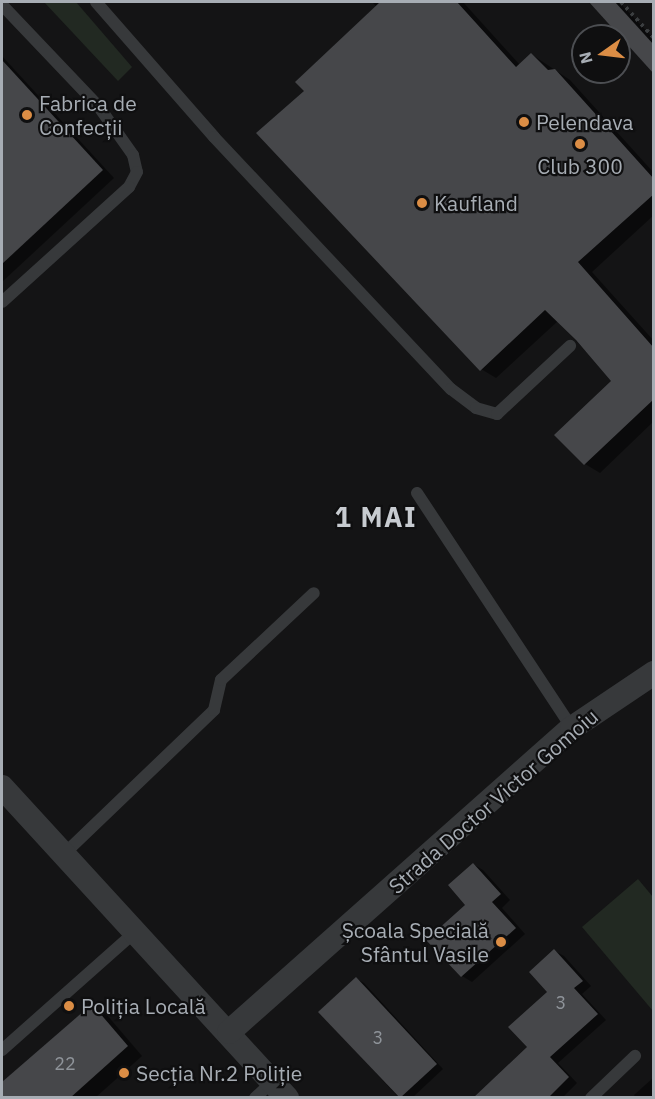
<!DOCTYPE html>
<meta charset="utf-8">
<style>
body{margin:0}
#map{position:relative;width:655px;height:1099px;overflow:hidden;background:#141415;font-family:"IBM Plex Sans",sans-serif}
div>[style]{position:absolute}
.green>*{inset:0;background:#222922}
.shadow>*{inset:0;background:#0007}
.building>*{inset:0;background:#46474a}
.path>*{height:4px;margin-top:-2px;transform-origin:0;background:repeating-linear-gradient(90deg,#3b3e40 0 3px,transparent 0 7.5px)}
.service>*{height:12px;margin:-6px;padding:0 6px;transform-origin:6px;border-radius:6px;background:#37393b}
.minor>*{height:24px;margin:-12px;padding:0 12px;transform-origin:12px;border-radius:12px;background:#37393b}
.dots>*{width:16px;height:16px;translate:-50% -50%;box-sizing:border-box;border:3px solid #0f0f10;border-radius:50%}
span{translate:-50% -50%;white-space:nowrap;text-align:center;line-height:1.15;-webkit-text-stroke:4.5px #0f0f10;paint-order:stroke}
.number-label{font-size:18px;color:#8f949a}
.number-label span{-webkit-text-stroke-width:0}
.poi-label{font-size:21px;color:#a7adb4}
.left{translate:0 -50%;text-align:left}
.right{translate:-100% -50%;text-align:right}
.street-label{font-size:21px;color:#a7adb4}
.district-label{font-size:27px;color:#c7cbd0;font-weight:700;letter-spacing:1.5px}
.frame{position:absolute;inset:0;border:3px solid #a7adb4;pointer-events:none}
.north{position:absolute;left:571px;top:24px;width:60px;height:60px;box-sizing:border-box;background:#0f0f10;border:2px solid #4c4e52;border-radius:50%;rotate:256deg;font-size:16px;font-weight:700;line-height:24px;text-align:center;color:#a7adb4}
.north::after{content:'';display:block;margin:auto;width:21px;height:27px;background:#db8d45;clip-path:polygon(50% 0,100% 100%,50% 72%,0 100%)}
</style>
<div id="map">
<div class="green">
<div style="clip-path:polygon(44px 2px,76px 2px,132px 67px,118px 81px)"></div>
<div style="clip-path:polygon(638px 879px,653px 897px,653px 1011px,582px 927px)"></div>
</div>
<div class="shadow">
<div style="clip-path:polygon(372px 2px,463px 2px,520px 65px,531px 54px,570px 80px,654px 173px,654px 215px,592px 272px,654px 341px,654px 421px,600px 473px,585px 464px,556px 435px,613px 381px,558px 321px,496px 378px,481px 369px,306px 91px,377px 7px)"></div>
<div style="clip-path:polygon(592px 2px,619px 2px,654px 39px,654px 71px)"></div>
<div style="clip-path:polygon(2px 56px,114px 178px,2px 282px)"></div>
<div style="clip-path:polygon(473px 864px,483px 870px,510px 900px,502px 908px,525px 934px,472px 982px,462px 976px,429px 940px,468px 905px)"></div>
<div style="clip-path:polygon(555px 951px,564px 956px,591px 986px,582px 994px,606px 1020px,558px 1063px,577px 1083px,562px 1098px,476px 1098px,529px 1047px,549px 992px)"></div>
<div style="clip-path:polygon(357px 979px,364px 983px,443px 1069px,412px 1098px,399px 1098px,321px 1013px)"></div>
<div style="clip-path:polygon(92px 1006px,107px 1015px,142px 1056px,95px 1098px,2px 1098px,2px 1084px)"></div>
<div style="clip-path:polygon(654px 1077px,654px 1098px,636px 1098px,634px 1095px)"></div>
</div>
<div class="building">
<div style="clip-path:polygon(380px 2px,457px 2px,516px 67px,531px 53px,548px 70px,555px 69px,654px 179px,654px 194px,578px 262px,654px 348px,654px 399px,584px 465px,554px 435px,611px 381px,576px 340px,545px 310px,480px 371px,256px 133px,304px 91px,295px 82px)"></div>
<div style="clip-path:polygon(589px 2px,615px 2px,654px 45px,654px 74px)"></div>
<div style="clip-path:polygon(2px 60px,103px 170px,2px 264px)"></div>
<div style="clip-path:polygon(473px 863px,501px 894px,492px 902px,516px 928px,461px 977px,426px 940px,465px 905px,448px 885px)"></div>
<div style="clip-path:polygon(554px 949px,583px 981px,574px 988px,598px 1014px,550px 1057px,569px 1077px,548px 1098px,473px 1098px,527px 1047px,508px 1027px,547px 992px,529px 972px)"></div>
<div style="clip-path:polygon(356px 977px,437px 1064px,400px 1098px,318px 1012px)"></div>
<div style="clip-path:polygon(92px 1004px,128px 1046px,70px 1098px,2px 1098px,2px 1082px)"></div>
</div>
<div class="path">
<div style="left:621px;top:2px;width:49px;rotate:47.5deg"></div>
</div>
<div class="service">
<div style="left:96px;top:2px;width:179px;rotate:48.8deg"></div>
<div style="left:214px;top:137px;width:346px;rotate:46.8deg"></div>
<div style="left:451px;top:389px;width:31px;rotate:37deg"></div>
<div style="left:476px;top:408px;width:22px;rotate:16deg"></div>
<div style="left:497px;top:414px;width:100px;rotate:-43deg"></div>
<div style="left:2px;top:5px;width:141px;rotate:46.4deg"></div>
<div style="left:99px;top:107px;width:59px;rotate:54.7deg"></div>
<div style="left:133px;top:155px;width:17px;rotate:77deg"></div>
<div style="left:137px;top:172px;width:17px;rotate:118deg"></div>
<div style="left:129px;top:187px;width:171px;rotate:137.8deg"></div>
<div style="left:417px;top:493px;width:282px;rotate:56.6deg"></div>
<div style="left:64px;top:854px;width:208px;rotate:-43.8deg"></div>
<div style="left:214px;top:710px;width:31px;rotate:-77deg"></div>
<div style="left:221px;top:680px;width:127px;rotate:-43.1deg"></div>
<div style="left:2px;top:1050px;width:179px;rotate:-41.6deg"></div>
<div style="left:255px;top:1098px;width:25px;rotate:-43deg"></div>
<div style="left:591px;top:1098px;width:61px;rotate:-43.7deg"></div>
</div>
<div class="minor">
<div style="left:2px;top:787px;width:422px;rotate:47.5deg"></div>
<div style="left:229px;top:1032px;width:458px;rotate:-41.6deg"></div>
<div style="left:572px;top:728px;width:99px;rotate:-33.9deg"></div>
</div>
<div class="dots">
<div style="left:27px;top:115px;background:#db8d45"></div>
<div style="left:524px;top:122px;background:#db8d45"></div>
<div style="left:580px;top:144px;background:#db8d45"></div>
<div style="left:422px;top:203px;background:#db8d45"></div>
<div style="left:501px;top:942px;background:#db8d45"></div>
<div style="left:69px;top:1006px;background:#db8d45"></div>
<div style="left:124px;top:1073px;background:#db8d45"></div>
</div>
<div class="number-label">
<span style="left:561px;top:1003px">3</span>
<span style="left:378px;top:1038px">3</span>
<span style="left:65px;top:1064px">22</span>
</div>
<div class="poi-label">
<span class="left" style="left:39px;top:115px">Fabrica de<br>Confecții</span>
<span class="left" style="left:536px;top:122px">Pelendava</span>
<span style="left:580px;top:166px">Club 300</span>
<span class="left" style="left:434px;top:203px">Kaufland</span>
<span class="right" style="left:489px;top:942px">Școala Specială<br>Sfântul Vasile</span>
<span class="left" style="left:81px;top:1006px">Poliția Locală</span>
<span class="left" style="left:136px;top:1073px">Secția Nr.2 Poliție</span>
</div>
<div class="street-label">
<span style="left:493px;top:801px;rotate:-41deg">Strada Doctor Victor Gomoiu</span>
</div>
<div class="district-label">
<span style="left:376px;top:517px">1 MAI</span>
</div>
<div class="frame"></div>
<div class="north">N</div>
</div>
